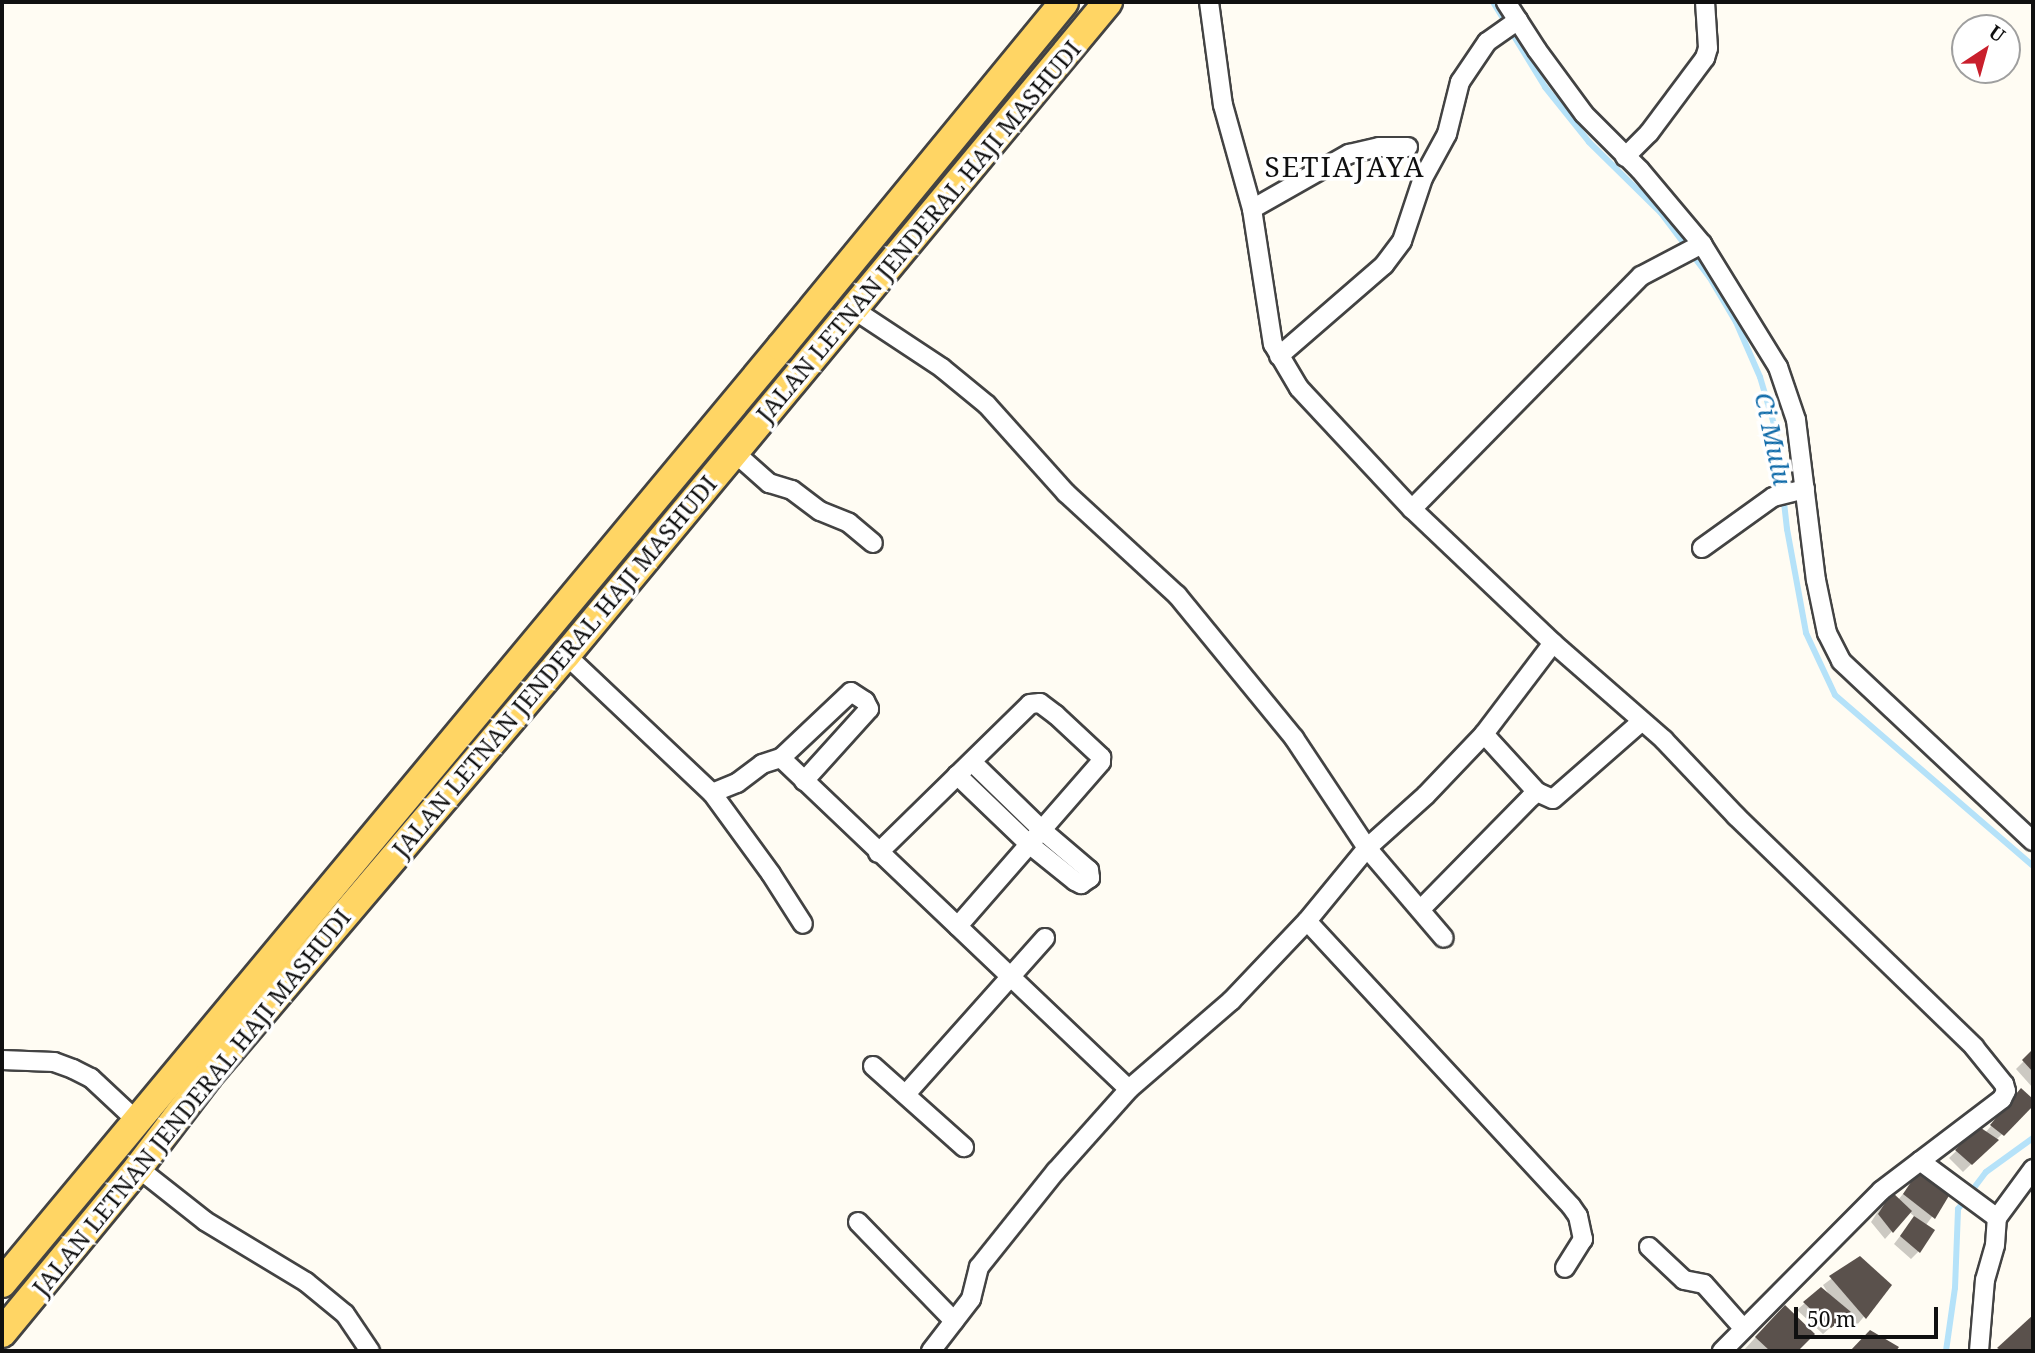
<!DOCTYPE html>
<style>
body{margin:0}
#map{position:relative;width:2035px;height:1353px;overflow:hidden;background:#fffcf3;font-family:"Noto Serif",serif}
div>[style]{position:absolute}
.shadow>*{inset:0;background:#0003}
.stream>*{height:6px;margin:-3px;padding:0 3px;transform-origin:3px;border-radius:3px;background:#b5e2f9}
.building>*{inset:0;background:#5a514c}
.roads{filter:drop-shadow(2px 0 #434343) drop-shadow(-2px 0 #434343) drop-shadow(0 2px #434343) drop-shadow(0 -2px #434343)}
.street>*{height:18px;margin:-9px;padding:0 9px;transform-origin:9px;border-radius:9px;background:#fff}
.primary>*{height:28px;margin:-14px;padding:0 14px;transform-origin:14px;border-radius:14px;background:#ffd564}
span{translate:-50% -50%;white-space:nowrap;text-align:center;line-height:1.15;-webkit-text-stroke:7px #fff;paint-order:stroke}
.street-label{font-size:24px;color:#101010}
.water-label{font-size:26px;color:#116caa;font-style:italic}
.quarter-label{font-size:28px;color:#101010;letter-spacing:2px}
.frame{position:absolute;inset:0;border:4px solid #101010;pointer-events:none}
.north{position:absolute;left:1951px;top:14px;width:70px;height:70px;box-sizing:border-box;background:#fff;border:2px solid #9f9f9f;border-radius:50%;rotate:36deg;font-size:19px;font-weight:700;line-height:28px;text-align:center;color:#101010}
.north::after{content:'';display:block;margin:auto;width:24px;height:32px;background:#c91f2c;clip-path:polygon(50% 0,100% 100%,50% 72%,0 100%)}
.scale{position:absolute;left:1794px;top:1307px;width:144px;height:32px;box-sizing:border-box;border:4px solid #101010;border-top:0;padding-left:9px;font-size:21px;line-height:24px;white-space:nowrap;color:#101010;-webkit-text-stroke:5px #fff;paint-order:stroke}
</style>
<div id="map">
<div class="shadow">
<div style="clip-path:polygon(2033px 1052px,2033px 1088px,2016px 1069px)"></div>
<div style="clip-path:polygon(2021px 1091px,2033px 1104px,1963px 1172px,1949px 1158px,1979px 1129px,1985px 1133px)"></div>
<div style="clip-path:polygon(1920px 1173px,1948px 1195px,1926px 1225px,1918px 1252px,1911px 1259px,1894px 1244px,1915px 1217px,1909px 1212px,1885px 1239px,1871px 1222px,1885px 1201px,1892px 1194px,1898px 1200px)"></div>
<div style="clip-path:polygon(1859px 1258px,1890px 1285px,1857px 1325px,1847px 1313px,1823px 1334px,1797px 1310px,1821px 1289px,1830px 1296px,1823px 1285px)"></div>
<div style="clip-path:polygon(1777px 1314px,1813px 1334px,1796px 1351px,1743px 1351px)"></div>
</div>
<div class="stream">
<div style="left:1493px;top:2px;width:100px;rotate:58.5deg"></div>
<div style="left:1545px;top:87px;width:70px;rotate:51.3deg"></div>
<div style="left:1589px;top:142px;width:101px;rotate:44.6deg"></div>
<div style="left:1661px;top:213px;width:81px;rotate:53deg"></div>
<div style="left:1710px;top:278px;width:51px;rotate:59.4deg"></div>
<div style="left:1736px;top:322px;width:60px;rotate:66.4deg"></div>
<div style="left:1760px;top:377px;width:56px;rotate:73.5deg"></div>
<div style="left:1776px;top:431px;width:99px;rotate:83.6deg"></div>
<div style="left:1787px;top:529px;width:106px;rotate:79.6deg"></div>
<div style="left:1806px;top:633px;width:68px;rotate:64.9deg"></div>
<div style="left:1835px;top:695px;width:262px;rotate:40.8deg"></div>
<div style="left:1946px;top:1351px;width:64px;rotate:-81.9deg"></div>
<div style="left:1955px;top:1288px;width:79px;rotate:-87.8deg"></div>
<div style="left:1958px;top:1209px;width:46px;rotate:-52.9deg"></div>
<div style="left:1986px;top:1172px;width:58px;rotate:-35.9deg"></div>
</div>
<div class="building">
<div style="clip-path:polygon(2033px 1049px,2033px 1072px,2022px 1060px)"></div>
<div style="clip-path:polygon(2021px 1088px,2033px 1099px,2033px 1106px,2004px 1136px,1990px 1125px)"></div>
<div style="clip-path:polygon(1978px 1126px,1999px 1140px,1972px 1165px,1955px 1150px)"></div>
<div style="clip-path:polygon(1919px 1170px,1950px 1194px,1935px 1219px,1903px 1194px)"></div>
<div style="clip-path:polygon(1892px 1192px,1912px 1211px,1893px 1233px,1878px 1214px)"></div>
<div style="clip-path:polygon(1914px 1216px,1935px 1230px,1920px 1253px,1900px 1236px)"></div>
<div style="clip-path:polygon(1860px 1256px,1892px 1285px,1866px 1319px,1829px 1276px)"></div>
<div style="clip-path:polygon(1821px 1287px,1851px 1312px,1831px 1328px,1803px 1302px)"></div>
<div style="clip-path:polygon(1785px 1305px,1815px 1334px,1798px 1351px,1770px 1351px,1755px 1337px)"></div>
<div style="clip-path:polygon(2033px 1315px,2033px 1351px,2002px 1351px,1997px 1348px)"></div>
<div style="clip-path:polygon(1870px 1330px,1899px 1347px,1896px 1351px,1850px 1351px)"></div>
</div>
<div class="roads">
<div class="street">
<div style="left:1209px;top:2px;width:104px;rotate:82.3deg"></div>
<div style="left:1223px;top:105px;width:108px;rotate:74.4deg"></div>
<div style="left:1252px;top:209px;width:137px;rotate:81.2deg"></div>
<div style="left:1273px;top:344px;width:51px;rotate:59.4deg"></div>
<div style="left:1299px;top:388px;width:166px;rotate:47deg"></div>
<div style="left:1412px;top:509px;width:195px;rotate:43.5deg"></div>
<div style="left:1553px;top:643px;width:147px;rotate:41.1deg"></div>
<div style="left:1664px;top:740px;width:105px;rotate:46.5deg"></div>
<div style="left:1736px;top:816px;width:332px;rotate:44.1deg"></div>
<div style="left:1974px;top:1047px;width:48px;rotate:51deg"></div>
<div style="left:2004px;top:1084px;width:7px;rotate:74deg"></div>
<div style="left:2006px;top:1091px;width:9px;rotate:117deg"></div>
<div style="left:2002px;top:1099px;width:152px;rotate:142.8deg"></div>
<div style="left:1881px;top:1191px;width:226px;rotate:134.8deg"></div>
<div style="left:1506px;top:2px;width:57px;rotate:57.1deg"></div>
<div style="left:1537px;top:50px;width:79px;rotate:53.7deg"></div>
<div style="left:1584px;top:114px;width:79px;rotate:45deg"></div>
<div style="left:1640px;top:170px;width:97px;rotate:50deg"></div>
<div style="left:1702px;top:244px;width:145px;rotate:58.3deg"></div>
<div style="left:1778px;top:367px;width:56px;rotate:71.2deg"></div>
<div style="left:1796px;top:420px;width:161px;rotate:82.9deg"></div>
<div style="left:1816px;top:580px;width:54px;rotate:78.3deg"></div>
<div style="left:1827px;top:633px;width:31px;rotate:63deg"></div>
<div style="left:1841px;top:661px;width:263px;rotate:43.2deg"></div>
<div style="left:1625px;top:157px;width:34px;rotate:-45deg"></div>
<div style="left:1649px;top:133px;width:94px;rotate:-53.3deg"></div>
<div style="left:1705px;top:58px;width:10px;rotate:-73deg"></div>
<div style="left:1708px;top:48px;width:46px;rotate:-93.7deg"></div>
<div style="left:1252px;top:209px;width:112px;rotate:-29.6deg"></div>
<div style="left:1349px;top:154px;width:31px;rotate:-13deg"></div>
<div style="left:1379px;top:147px;width:29px"></div>
<div style="left:853px;top:309px;width:107px;rotate:33.5deg"></div>
<div style="left:942px;top:368px;width:58px;rotate:39.4deg"></div>
<div style="left:987px;top:405px;width:118px;rotate:48.1deg"></div>
<div style="left:1066px;top:493px;width:151px;rotate:42.6deg"></div>
<div style="left:1177px;top:595px;width:185px;rotate:50.7deg"></div>
<div style="left:1294px;top:738px;width:132px;rotate:56.4deg"></div>
<div style="left:1367px;top:848px;width:118px;rotate:49.5deg"></div>
<div style="left:1279px;top:356px;width:139px;rotate:-40.9deg"></div>
<div style="left:1384px;top:265px;width:30px;rotate:-53deg"></div>
<div style="left:1402px;top:241px;width:66px;rotate:-71.6deg"></div>
<div style="left:1423px;top:178px;width:50px;rotate:-61.4deg"></div>
<div style="left:1447px;top:134px;width:54px;rotate:-76deg"></div>
<div style="left:1460px;top:82px;width:48px;rotate:-56deg"></div>
<div style="left:1487px;top:42px;width:38px;rotate:-35deg"></div>
<div style="left:734px;top:452px;width:47px;rotate:41.5deg"></div>
<div style="left:769px;top:483px;width:24px;rotate:17deg"></div>
<div style="left:792px;top:490px;width:35px;rotate:37deg"></div>
<div style="left:820px;top:511px;width:31px;rotate:22deg"></div>
<div style="left:849px;top:523px;width:31px;rotate:40deg"></div>
<div style="left:1412px;top:509px;width:327px;rotate:-45.5deg"></div>
<div style="left:1641px;top:276px;width:69px;rotate:-27.7deg"></div>
<div style="left:1702px;top:548px;width:87px;rotate:-35.7deg"></div>
<div style="left:1773px;top:497px;width:33px;rotate:-14deg"></div>
<div style="left:566px;top:655px;width:201px;rotate:43.4deg"></div>
<div style="left:712px;top:793px;width:27px;rotate:-22deg"></div>
<div style="left:737px;top:783px;width:31px;rotate:-37deg"></div>
<div style="left:762px;top:764px;width:20px;rotate:-18deg"></div>
<div style="left:781px;top:758px;width:96px;rotate:-43.3deg"></div>
<div style="left:851px;top:692px;width:17px;rotate:33deg"></div>
<div style="left:865px;top:701px;width:9px;rotate:63deg"></div>
<div style="left:869px;top:709px;width:97px;rotate:132.1deg"></div>
<div style="left:1484px;top:734px;width:79px;rotate:47.6deg"></div>
<div style="left:781px;top:758px;width:480px;rotate:43.6deg"></div>
<div style="left:957px;top:775px;width:100px;rotate:43.8deg"></div>
<div style="left:1029px;top:844px;width:59px;rotate:38.8deg"></div>
<div style="left:1075px;top:881px;width:7px;rotate:27deg"></div>
<div style="left:1081px;top:884px;width:11px;rotate:-34deg"></div>
<div style="left:1090px;top:878px;width:8px;rotate:-97deg"></div>
<div style="left:1089px;top:870px;width:60px;rotate:-139.7deg"></div>
<div style="left:1043px;top:831px;width:99px;rotate:-135.8deg"></div>
<div style="left:712px;top:793px;width:100px;rotate:53.9deg"></div>
<div style="left:771px;top:874px;width:59px;rotate:57.4deg"></div>
<div style="left:878px;top:853px;width:213px;rotate:-44.4deg"></div>
<div style="left:1030px;top:704px;width:10px;rotate:-6deg"></div>
<div style="left:1040px;top:703px;width:20px;rotate:37deg"></div>
<div style="left:1056px;top:715px;width:62px;rotate:43deg"></div>
<div style="left:1101px;top:757px;width:5px;rotate:90deg"></div>
<div style="left:1101px;top:762px;width:218px;rotate:131.1deg"></div>
<div style="left:1421px;top:909px;width:157px;rotate:-45.5deg"></div>
<div style="left:1531px;top:797px;width:8px;rotate:-40deg"></div>
<div style="left:1537px;top:792px;width:17px;rotate:24deg"></div>
<div style="left:1553px;top:799px;width:118px;rotate:-41.2deg"></div>
<div style="left:1307px;top:921px;width:388px;rotate:47.2deg"></div>
<div style="left:1571px;top:1206px;width:12px;rotate:55deg"></div>
<div style="left:1578px;top:1216px;width:24px;rotate:78deg"></div>
<div style="left:1583px;top:1239px;width:34px;rotate:122deg"></div>
<div style="left:2px;top:1060px;width:52px;rotate:2.2deg"></div>
<div style="left:54px;top:1062px;width:20px;rotate:20deg"></div>
<div style="left:73px;top:1069px;width:20px;rotate:27deg"></div>
<div style="left:91px;top:1078px;width:63px;rotate:43.1deg"></div>
<div style="left:873px;top:1066px;width:122px;rotate:41.7deg"></div>
<div style="left:906px;top:1094px;width:209px;rotate:-48.3deg"></div>
<div style="left:1920px;top:1161px;width:96px;rotate:36.5deg"></div>
<div style="left:138px;top:1168px;width:85px;rotate:38.3deg"></div>
<div style="left:205px;top:1221px;width:118px;rotate:31.1deg"></div>
<div style="left:306px;top:1282px;width:50px;rotate:39.4deg"></div>
<div style="left:345px;top:1314px;width:45px;rotate:56deg"></div>
<div style="left:858px;top:1222px;width:138px;rotate:45.9deg"></div>
<div style="left:1649px;top:1247px;width:48px;rotate:43.3deg"></div>
<div style="left:1684px;top:1280px;width:20px;rotate:11deg"></div>
<div style="left:1704px;top:1284px;width:60px;rotate:48.4deg"></div>
<div style="left:931px;top:1351px;width:66px;rotate:-52.4deg"></div>
<div style="left:971px;top:1299px;width:33px;rotate:-76deg"></div>
<div style="left:979px;top:1267px;width:123px;rotate:-51.3deg"></div>
<div style="left:1056px;top:1171px;width:110px;rotate:-48.3deg"></div>
<div style="left:1129px;top:1089px;width:135px;rotate:-40.8deg"></div>
<div style="left:1231px;top:1001px;width:110px;rotate:-46.5deg"></div>
<div style="left:1307px;top:921px;width:94px;rotate:-50.6deg"></div>
<div style="left:1367px;top:848px;width:79px;rotate:-41.9deg"></div>
<div style="left:1426px;top:795px;width:84px;rotate:-46.4deg"></div>
<div style="left:1484px;top:734px;width:114px;rotate:-52.8deg"></div>
<div style="left:1979px;top:1351px;width:71px;rotate:-85.2deg"></div>
<div style="left:1985px;top:1280px;width:36px;rotate:-74deg"></div>
<div style="left:1995px;top:1245px;width:27px;rotate:-86deg"></div>
<div style="left:1997px;top:1218px;width:61px;rotate:-53.7deg"></div>
</div>
<div class="primary">
<div style="left:2px;top:1283px;width:1218px;rotate:-50.23deg"></div>
<div style="left:781px;top:347px;width:446px;rotate:-50.6deg"></div>
<div style="left:2px;top:1333px;width:214px;rotate:-50.5deg"></div>
<div style="left:138px;top:1168px;width:116px;rotate:-52.7deg"></div>
<div style="left:208px;top:1076px;width:553px;rotate:-49.62deg"></div>
<div style="left:566px;top:655px;width:849px;rotate:-50.31deg"></div>
</div>
</div>
<div class="street-label">
<span style="left:918px;top:231px;rotate:-50deg">JALAN LETNAN JENDERAL HAJI MASHUDI</span>
<span style="left:554px;top:666px;rotate:-50deg">JALAN LETNAN JENDERAL HAJI MASHUDI</span>
<span style="left:191px;top:1102px;rotate:-51deg">JALAN LETNAN JENDERAL HAJI MASHUDI</span>
</div>
<div class="water-label">
<span style="left:1773px;top:439px;rotate:78deg">Ci Mulu</span>
</div>
<div class="quarter-label">
<span style="left:1345px;top:166px">SETIAJAYA</span>
</div>
<div class="frame"></div>
<div class="north">U</div>
<div class="scale">50 m</div>
</div>
